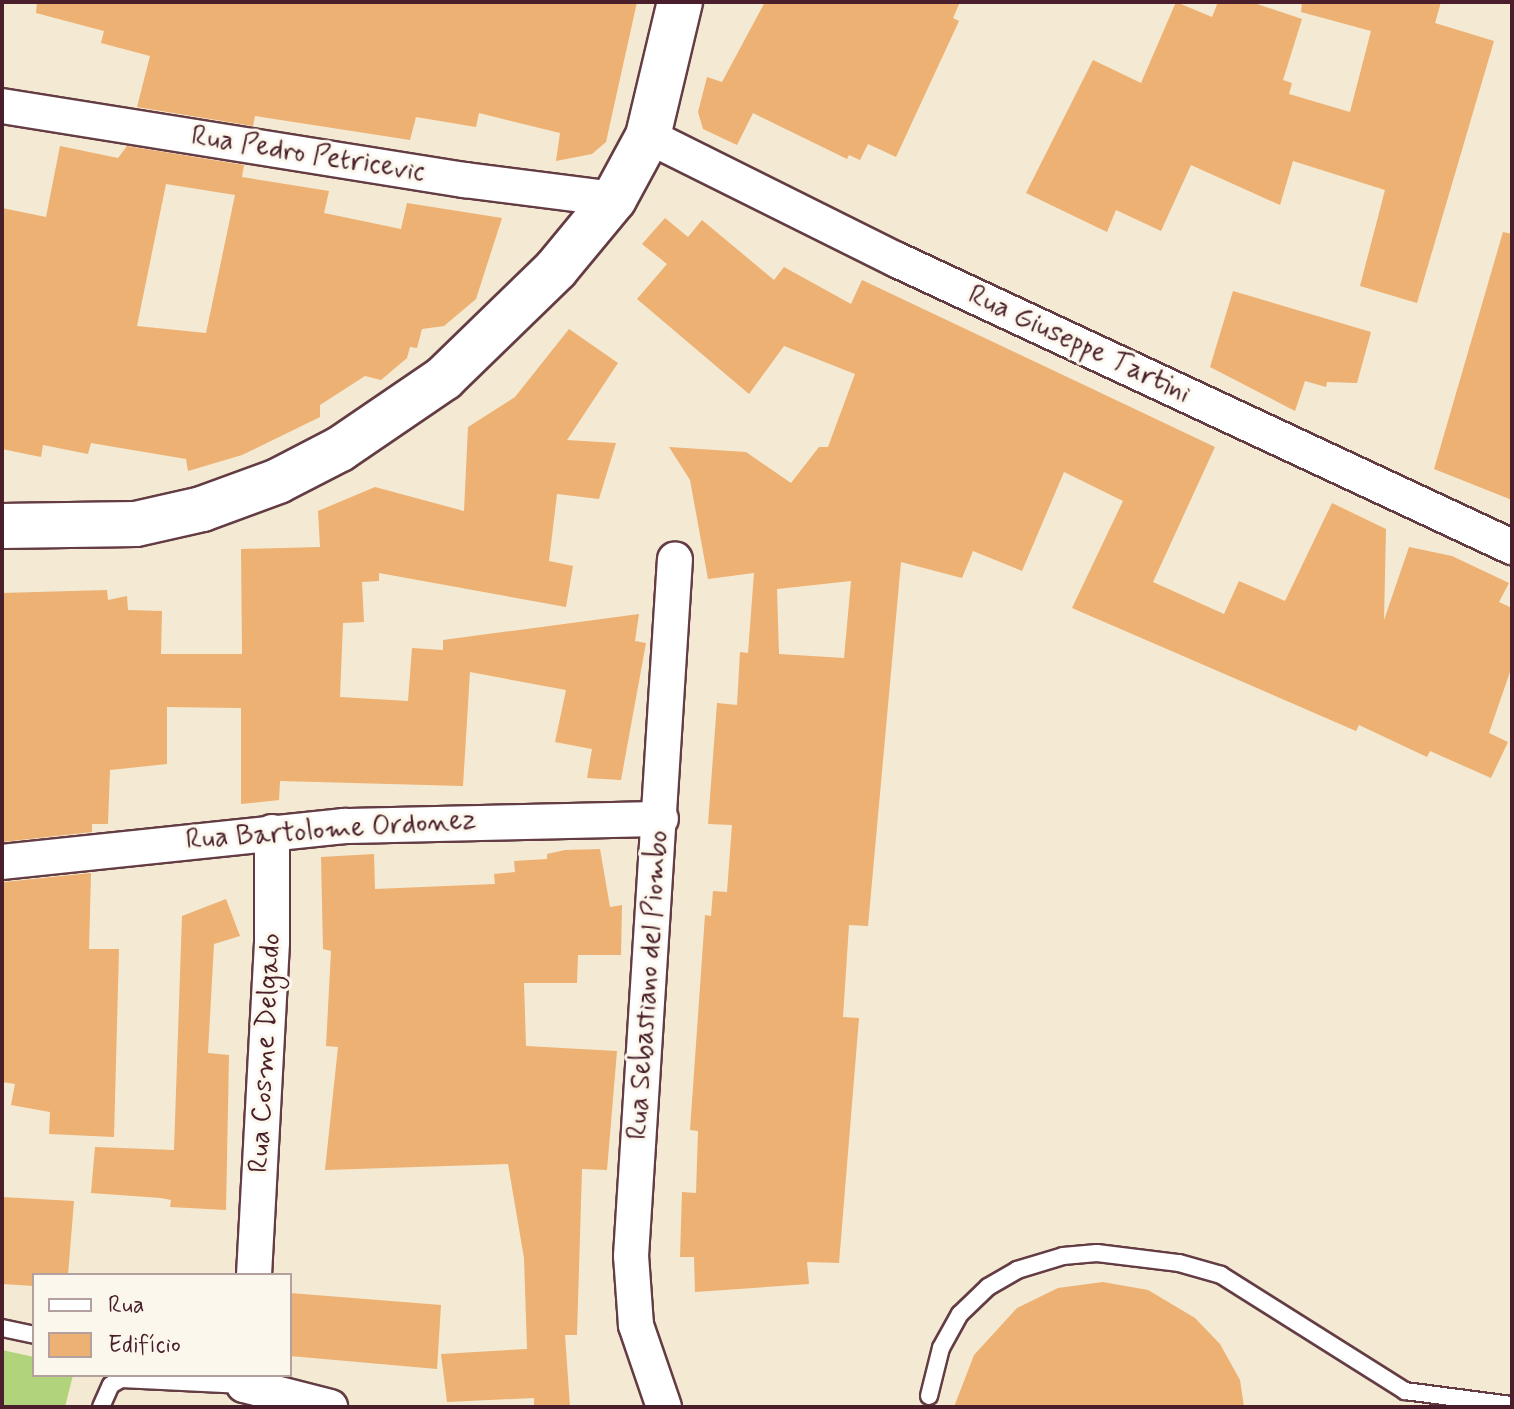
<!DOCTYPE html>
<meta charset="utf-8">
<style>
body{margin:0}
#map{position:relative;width:1514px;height:1409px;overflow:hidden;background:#f4e9d2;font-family:Mynerve,sans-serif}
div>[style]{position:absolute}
.green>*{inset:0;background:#b0d37b}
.building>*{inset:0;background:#ecb173}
.roads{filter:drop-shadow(2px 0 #643d44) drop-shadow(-2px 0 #643d44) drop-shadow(0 2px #643d44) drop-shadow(0 -2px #643d44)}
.service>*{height:16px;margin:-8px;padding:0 8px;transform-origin:8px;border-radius:8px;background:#fff}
.minor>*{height:34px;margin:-17px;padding:0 17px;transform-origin:17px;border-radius:17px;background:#fff}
.secondary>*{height:44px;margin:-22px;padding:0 22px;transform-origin:22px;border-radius:22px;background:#fff}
span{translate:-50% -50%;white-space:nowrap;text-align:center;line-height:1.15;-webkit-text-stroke:6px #fbf7ec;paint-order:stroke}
.street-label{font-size:28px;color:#4a1f2b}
.frame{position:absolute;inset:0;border:4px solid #4a1f2b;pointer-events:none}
.legend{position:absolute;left:32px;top:1273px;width:260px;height:104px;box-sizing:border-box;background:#fbf7ec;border:2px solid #b4a19f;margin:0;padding:10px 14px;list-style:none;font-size:24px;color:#4a1f2b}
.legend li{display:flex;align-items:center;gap:16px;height:40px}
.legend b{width:40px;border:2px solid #b4a19f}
</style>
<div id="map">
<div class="green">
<div style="clip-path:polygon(2px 1350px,34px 1357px,34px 1375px,73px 1375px,65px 1407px,2px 1407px)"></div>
</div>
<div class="building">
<div style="clip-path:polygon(37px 2px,637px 2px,606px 142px,592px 154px,556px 161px,560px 133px,479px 113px,476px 127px,416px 117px,410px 140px,255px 116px,253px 126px,137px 107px,150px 56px,101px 43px,104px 31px,36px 13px)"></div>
<div style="clip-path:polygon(765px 2px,960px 2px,953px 18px,959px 21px,896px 157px,868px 144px,860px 160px,849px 155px,847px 159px,753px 113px,737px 145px,703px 129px,698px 112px,707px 77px,722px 82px)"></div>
<div style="clip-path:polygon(1176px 2px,1212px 17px,1218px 2px,1251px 2px,1302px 19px,1283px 80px,1292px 83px,1289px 94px,1350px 112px,1371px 31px,1301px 12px,1302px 2px,1441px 2px,1435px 23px,1494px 41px,1417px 303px,1360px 286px,1385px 190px,1293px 161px,1280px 205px,1191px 165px,1161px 231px,1116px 210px,1107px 232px,1026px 193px,1093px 60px,1141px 83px)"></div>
<div style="clip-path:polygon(evenodd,60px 146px,118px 158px,127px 146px,244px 165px,242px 177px,329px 191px,324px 213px,401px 229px,407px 203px,502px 218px,476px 299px,444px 326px,422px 329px,417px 348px,410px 347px,407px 358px,381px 380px,365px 376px,320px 405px,320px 417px,242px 455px,188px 471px,186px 459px,91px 443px,88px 454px,43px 445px,41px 457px,2px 449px,2px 208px,46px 217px,60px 146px,166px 184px,235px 195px,206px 333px,137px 326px,166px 184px)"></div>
<div style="clip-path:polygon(evenodd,665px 218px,688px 237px,702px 220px,774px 280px,784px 267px,851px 304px,862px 280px,1215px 447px,1153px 582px,1224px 614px,1239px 581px,1285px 601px,1332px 503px,1386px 529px,1384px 620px,1409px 547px,1452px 556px,1509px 583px,1499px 602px,1512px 608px,1512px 666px,1489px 733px,1508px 742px,1491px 778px,1430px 751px,1427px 757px,1359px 725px,1356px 731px,1072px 608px,1123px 501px,1064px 472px,1022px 571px,973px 551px,962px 578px,901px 562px,868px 926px,849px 925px,843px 1017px,859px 1018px,839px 1263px,807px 1262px,809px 1284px,695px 1292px,694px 1257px,680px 1257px,682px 1192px,696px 1193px,698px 1131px,690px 1130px,705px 915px,711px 916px,713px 891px,727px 892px,732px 825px,708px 824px,717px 703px,737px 705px,740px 652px,748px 653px,754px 573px,708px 579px,690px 480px,669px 447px,746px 452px,791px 483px,819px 447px,828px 447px,855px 374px,784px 346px,749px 394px,637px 299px,667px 264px,642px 244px,665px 218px,851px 581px,844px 658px,779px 654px,777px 589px,851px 581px)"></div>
<div style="clip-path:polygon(1503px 232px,1512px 234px,1512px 500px,1434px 469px)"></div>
<div style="clip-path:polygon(1233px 291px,1371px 332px,1357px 383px,1327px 382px,1326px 387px,1305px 381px,1295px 411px,1210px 367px)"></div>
<div style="clip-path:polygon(569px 329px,618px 363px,567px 440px,616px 443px,599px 499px,557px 494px,549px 561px,573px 566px,566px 607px,379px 573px,379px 581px,362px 582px,364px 622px,343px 623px,340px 697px,408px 701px,412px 648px,443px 650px,443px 640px,639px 614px,635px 641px,646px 643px,621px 780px,587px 778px,592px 749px,555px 742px,566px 690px,470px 672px,463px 786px,280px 781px,279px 800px,241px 804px,241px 708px,167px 707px,167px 764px,110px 770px,108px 824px,92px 824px,92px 832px,2px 842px,2px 593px,107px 590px,108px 600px,127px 596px,128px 610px,162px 611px,161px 654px,242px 654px,241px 549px,320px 547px,318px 511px,375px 487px,464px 511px,468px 427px,515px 397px)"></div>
<div style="clip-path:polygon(600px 849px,610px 907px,622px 905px,621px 955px,578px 955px,577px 983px,524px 983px,526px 1046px,617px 1051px,607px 1170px,582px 1169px,577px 1335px,565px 1335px,570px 1407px,534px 1407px,534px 1398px,447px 1402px,441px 1354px,527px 1349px,524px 1258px,508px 1164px,325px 1170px,338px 1047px,326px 1046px,331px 951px,323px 949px,321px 857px,374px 854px,375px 889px,495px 884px,494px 874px,515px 872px,514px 861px,547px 859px,547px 854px,565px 850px)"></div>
<div style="clip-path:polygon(91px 873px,89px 949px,119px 949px,114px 1137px,49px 1134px,50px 1112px,11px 1105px,15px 1084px,2px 1082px,4px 882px)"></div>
<div style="clip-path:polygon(226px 899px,240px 936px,214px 944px,208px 1053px,229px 1055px,226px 1210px,170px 1207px,171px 1200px,161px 1198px,91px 1193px,95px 1147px,174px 1150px,182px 916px)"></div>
<div style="clip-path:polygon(2px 1197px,74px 1201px,68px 1275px,34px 1275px,34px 1286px,2px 1284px)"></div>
<div style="clip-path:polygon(1103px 1282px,1148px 1290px,1195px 1318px,1220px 1344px,1240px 1380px,1244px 1407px,954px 1407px,974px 1355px,1017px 1308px,1058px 1288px)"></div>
<div style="clip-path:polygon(290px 1293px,441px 1305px,437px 1369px,290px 1356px)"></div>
</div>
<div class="roads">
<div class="service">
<div style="left:2px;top:1328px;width:33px;rotate:12deg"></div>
<div style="left:929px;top:1396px;width:49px;rotate:-76deg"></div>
<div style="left:941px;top:1348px;width:39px;rotate:-61deg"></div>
<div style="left:960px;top:1314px;width:39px;rotate:-44deg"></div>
<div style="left:988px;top:1287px;width:34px;rotate:-30deg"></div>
<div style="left:1017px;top:1270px;width:48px;rotate:-16.9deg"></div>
<div style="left:1063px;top:1256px;width:34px;rotate:-5deg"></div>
<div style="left:1097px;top:1253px;width:83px;rotate:7deg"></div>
<div style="left:1179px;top:1263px;width:44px;rotate:15.9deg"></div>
<div style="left:1221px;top:1275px;width:218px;rotate:32.2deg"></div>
<div style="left:1405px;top:1391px;width:108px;rotate:7.5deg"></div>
<div style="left:101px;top:1407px;width:24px;rotate:-66deg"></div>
<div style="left:111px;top:1385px;width:12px;rotate:-31deg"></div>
<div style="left:121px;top:1379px;width:123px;rotate:2.8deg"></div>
</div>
<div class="minor">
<div style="left:2px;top:106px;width:469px;rotate:9.1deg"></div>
<div style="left:465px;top:180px;width:150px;rotate:7.3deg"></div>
<div style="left:648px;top:136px;width:278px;rotate:26.5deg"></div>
<div style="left:897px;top:260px;width:679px;rotate:25.02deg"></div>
<div style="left:2px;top:862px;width:344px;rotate:-6deg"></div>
<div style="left:344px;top:826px;width:317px;rotate:-1.3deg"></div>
<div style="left:254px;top:1275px;width:334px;rotate:-86.9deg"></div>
<div style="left:272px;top:941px;width:109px;rotate:-90deg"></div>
<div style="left:245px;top:1375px;width:10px;rotate:96deg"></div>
<div style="left:244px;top:1385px;width:89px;rotate:14.3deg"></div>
<div style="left:664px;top:1407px;width:87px;rotate:-108.9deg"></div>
<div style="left:636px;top:1325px;width:69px;rotate:-94.1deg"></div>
<div style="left:631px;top:1256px;width:698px;rotate:-86.39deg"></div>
</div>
<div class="secondary">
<div style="left:2px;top:526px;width:134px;rotate:-0.9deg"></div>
<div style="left:136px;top:524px;width:68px;rotate:-12.8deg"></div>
<div style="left:202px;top:509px;width:81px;rotate:-20.2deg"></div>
<div style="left:278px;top:481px;width:70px;rotate:-27.3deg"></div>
<div style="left:340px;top:449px;width:126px;rotate:-34.3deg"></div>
<div style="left:444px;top:378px;width:156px;rotate:-44.2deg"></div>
<div style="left:556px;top:269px;width:91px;rotate:-50.4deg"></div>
<div style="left:614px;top:199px;width:72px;rotate:-61.6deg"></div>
<div style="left:648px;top:136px;width:138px;rotate:-76.6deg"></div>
</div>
</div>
<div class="street-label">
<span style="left:308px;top:155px;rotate:9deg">Rua Pedro Petricevic</span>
<span style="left:1079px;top:345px;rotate:25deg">Rua Giuseppe Tartini</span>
<span style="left:331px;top:831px;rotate:-4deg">Rua Bartolome Ordonez</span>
<span style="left:649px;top:985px;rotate:-86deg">Rua Sebastiano del Piombo</span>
<span style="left:266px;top:1053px;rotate:-87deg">Rua Cosme Delgado</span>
</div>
<div class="frame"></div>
<ul class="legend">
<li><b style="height:10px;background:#fff"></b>Rua</li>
<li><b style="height:22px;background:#ecb173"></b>Edifício</li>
</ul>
</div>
